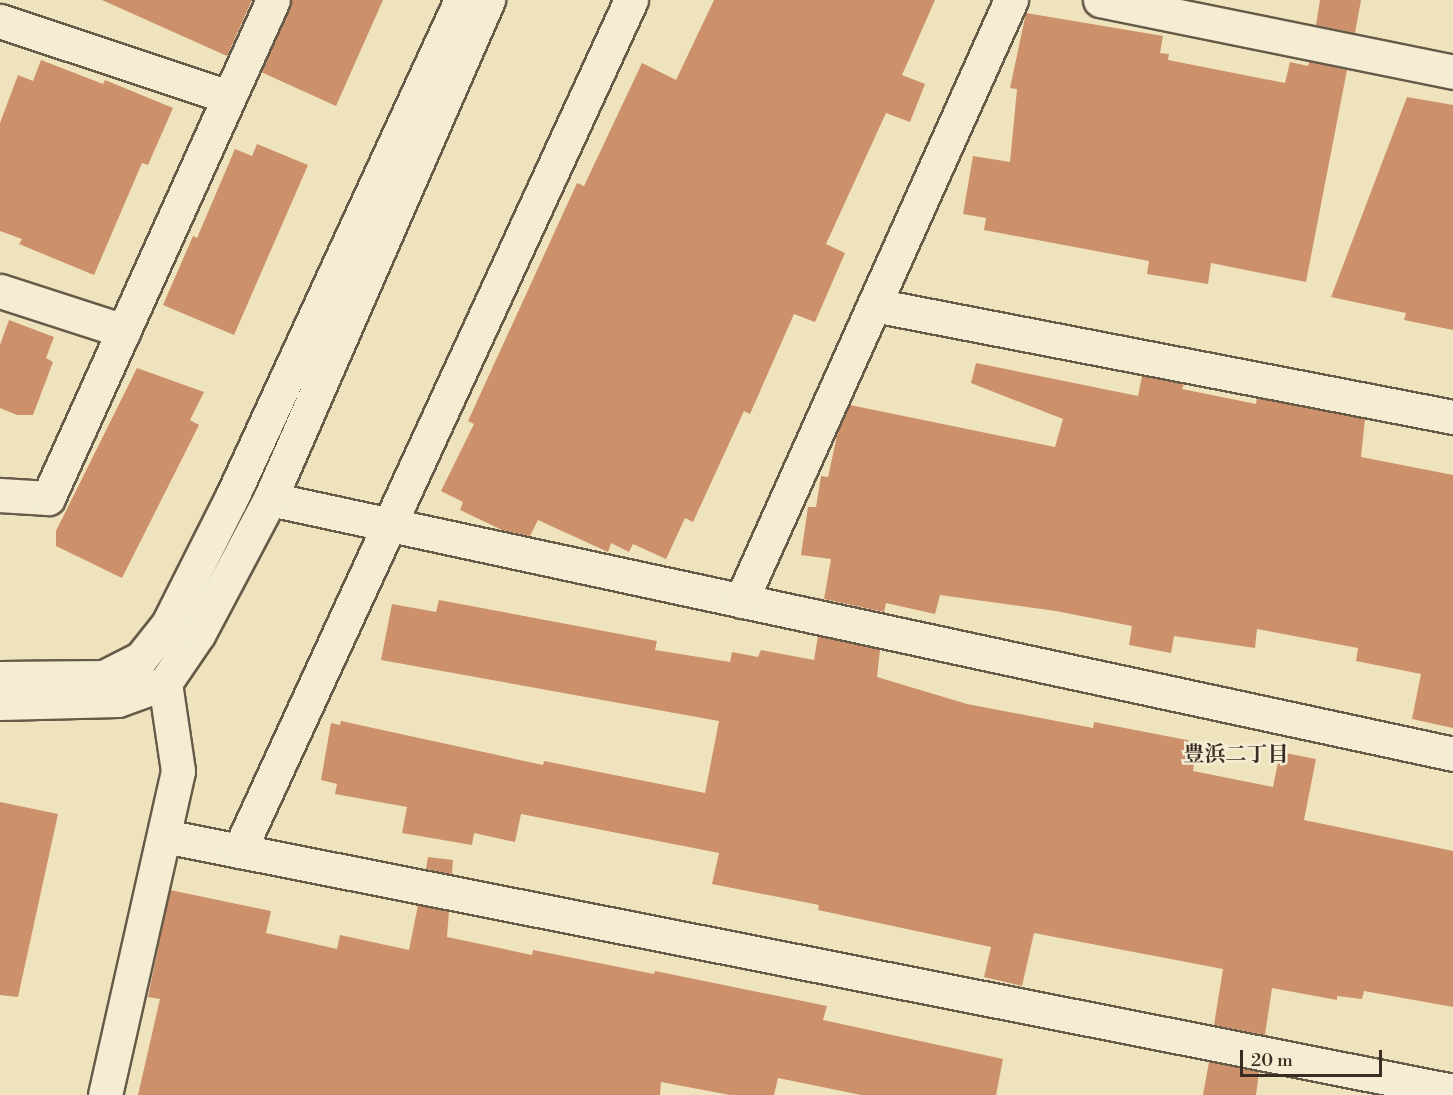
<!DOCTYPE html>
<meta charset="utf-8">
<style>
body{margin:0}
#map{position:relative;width:1453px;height:1095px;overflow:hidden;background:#eee3bd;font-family:"Libre Bodoni","Noto Serif JP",serif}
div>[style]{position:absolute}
.building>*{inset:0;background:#cc916a}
.roads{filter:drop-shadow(2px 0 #665a49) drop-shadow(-2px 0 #665a49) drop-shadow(0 2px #665a49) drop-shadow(0 -2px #665a49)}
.street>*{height:33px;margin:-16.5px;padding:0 16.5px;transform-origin:16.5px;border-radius:16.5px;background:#f4edd4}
.secondary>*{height:33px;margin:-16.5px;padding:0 16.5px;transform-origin:16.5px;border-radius:16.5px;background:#f4edd4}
span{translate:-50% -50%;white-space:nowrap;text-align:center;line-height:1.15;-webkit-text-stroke:5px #f4edd4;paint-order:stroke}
.neighbourhood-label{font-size:21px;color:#392c22;font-weight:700}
.scale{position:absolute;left:1240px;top:1050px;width:142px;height:27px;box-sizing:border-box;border:3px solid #392c22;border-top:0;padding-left:8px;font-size:18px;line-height:21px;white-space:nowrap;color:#392c22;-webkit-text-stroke:4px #f4edd4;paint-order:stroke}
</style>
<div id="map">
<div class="building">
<div style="clip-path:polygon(102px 0,252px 0,227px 56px)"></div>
<div style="clip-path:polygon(291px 0,383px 0,336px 106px,261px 72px)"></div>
<div style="clip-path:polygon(714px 0,935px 0,902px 75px,925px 84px,910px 122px,886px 113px,826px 244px,845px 253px,815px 322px,794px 314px,750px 414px,744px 411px,693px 522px,685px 518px,666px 559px,633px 544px,629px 552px,611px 543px,608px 552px,538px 520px,530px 536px,502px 530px,460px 510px,463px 502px,441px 491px,474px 424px,468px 421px,577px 183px,584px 186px,642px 63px,676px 80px)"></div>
<div style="clip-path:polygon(1320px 0,1361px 0,1355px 33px,1316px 25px)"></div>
<div style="clip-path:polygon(1026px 13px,1163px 36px,1160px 53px,1169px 54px,1168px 60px,1285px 83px,1290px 62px,1308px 66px,1309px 62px,1347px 70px,1306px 282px,1211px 263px,1208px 284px,1147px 274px,1149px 261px,984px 230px,986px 218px,963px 214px,973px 156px,1010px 162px,1017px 89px,1010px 88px)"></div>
<div style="clip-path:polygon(41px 60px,103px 84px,105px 80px,173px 108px,148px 165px,142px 163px,94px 275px,19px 244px,22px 239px,0 231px,0 123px,18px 75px,33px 81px)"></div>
<div style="clip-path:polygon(1407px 97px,1453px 105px,1453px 330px,1404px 320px,1406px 313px,1331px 297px)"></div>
<div style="clip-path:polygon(257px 144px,308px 165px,234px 335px,163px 305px,193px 236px,197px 238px,235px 149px,252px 156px)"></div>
<div style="clip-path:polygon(9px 320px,54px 337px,46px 358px,53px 362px,33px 415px,17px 415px,0 408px,0 345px)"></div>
<div style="clip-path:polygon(976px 363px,1138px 396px,1142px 376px,1184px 384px,1182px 389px,1256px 404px,1257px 398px,1365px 419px,1361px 457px,1453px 475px,1453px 728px,1412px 719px,1421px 674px,1356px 661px,1358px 648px,1257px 629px,1255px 648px,1174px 636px,1171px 653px,1129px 645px,1132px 626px,1056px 611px,940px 595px,935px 614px,886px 603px,884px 612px,824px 599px,831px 559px,801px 555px,808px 507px,816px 507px,821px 476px,828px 477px,838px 431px,850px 405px,1055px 447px,1063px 419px,971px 383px)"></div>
<div style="clip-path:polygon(137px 368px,204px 392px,190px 420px,199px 425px,122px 578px,56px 546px,56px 531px)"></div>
<div style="clip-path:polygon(439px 600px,657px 641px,655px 650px,730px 662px,732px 652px,758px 657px,761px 650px,814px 660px,818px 636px,880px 650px,877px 677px,967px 704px,1093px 728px,1094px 722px,1197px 742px,1193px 771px,1273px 787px,1280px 752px,1316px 759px,1304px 820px,1453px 851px,1453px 1007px,1364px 991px,1362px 999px,1337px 996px,1337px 1000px,1272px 988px,1265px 1035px,1214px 1025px,1223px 969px,1034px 933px,1022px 986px,984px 977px,991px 947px,818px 910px,819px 905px,712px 884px,719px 853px,521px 814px,515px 842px,474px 833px,472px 845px,402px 833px,407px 807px,335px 794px,337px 784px,321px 780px,331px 723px,340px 725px,341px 721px,543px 765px,544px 761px,705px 793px,719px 721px,381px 660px,392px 604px,436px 612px)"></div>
<div style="clip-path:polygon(0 802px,58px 814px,18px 997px,0 995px)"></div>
<div style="clip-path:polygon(428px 857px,453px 860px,452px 874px,426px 869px)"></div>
<div style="clip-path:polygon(170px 890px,271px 911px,266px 933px,337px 949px,340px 935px,409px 950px,418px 905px,449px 911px,447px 937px,532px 955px,533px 950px,654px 974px,655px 971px,827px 1006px,823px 1020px,1003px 1059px,996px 1095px,861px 1095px,778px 1078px,774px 1095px,730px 1095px,661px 1082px,660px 1095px,138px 1095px,160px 999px,148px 997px)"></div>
<div style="clip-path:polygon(1209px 1062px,1259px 1072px,1256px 1095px,1203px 1095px)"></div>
</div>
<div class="roads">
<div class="street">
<div style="left:1100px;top:0;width:360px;rotate:11.5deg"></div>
<div style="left:0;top:21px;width:241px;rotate:18.4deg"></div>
<div style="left:0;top:291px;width:130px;rotate:17.9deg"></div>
<div style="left:874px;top:305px;width:590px;rotate:10.95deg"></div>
<div style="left:0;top:495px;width:48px;rotate:3.6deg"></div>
<div style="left:48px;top:498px;width:546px;rotate:-65.69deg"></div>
<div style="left:270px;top:499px;width:1210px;rotate:12.16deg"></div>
<div style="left:741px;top:601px;width:659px;rotate:-65.81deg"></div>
<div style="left:164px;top:836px;width:1314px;rotate:11.19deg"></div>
<div style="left:239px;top:851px;width:937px;rotate:-65.27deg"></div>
<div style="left:105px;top:1095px;width:332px;rotate:-77.3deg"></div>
<div style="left:178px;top:771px;width:89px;rotate:-98.4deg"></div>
</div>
<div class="secondary">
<div style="left:0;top:678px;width:104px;rotate:-0.6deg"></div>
<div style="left:104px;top:677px;width:42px;rotate:-27.2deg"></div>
<div style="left:141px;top:658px;width:43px;rotate:-51.5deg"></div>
<div style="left:168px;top:624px;width:140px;rotate:-63.3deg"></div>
<div style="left:231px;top:499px;width:549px;rotate:-65.25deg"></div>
<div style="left:0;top:703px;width:118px;rotate:-1.5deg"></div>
<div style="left:118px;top:700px;width:50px;rotate:-19.9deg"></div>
<div style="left:165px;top:683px;width:60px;rotate:-55.8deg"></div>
<div style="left:199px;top:633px;width:152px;rotate:-62.1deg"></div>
<div style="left:270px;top:499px;width:545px;rotate:-66.4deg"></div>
</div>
</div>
<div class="neighbourhood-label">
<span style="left:1236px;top:755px">豊浜二丁目</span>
</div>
<div class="scale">20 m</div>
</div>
